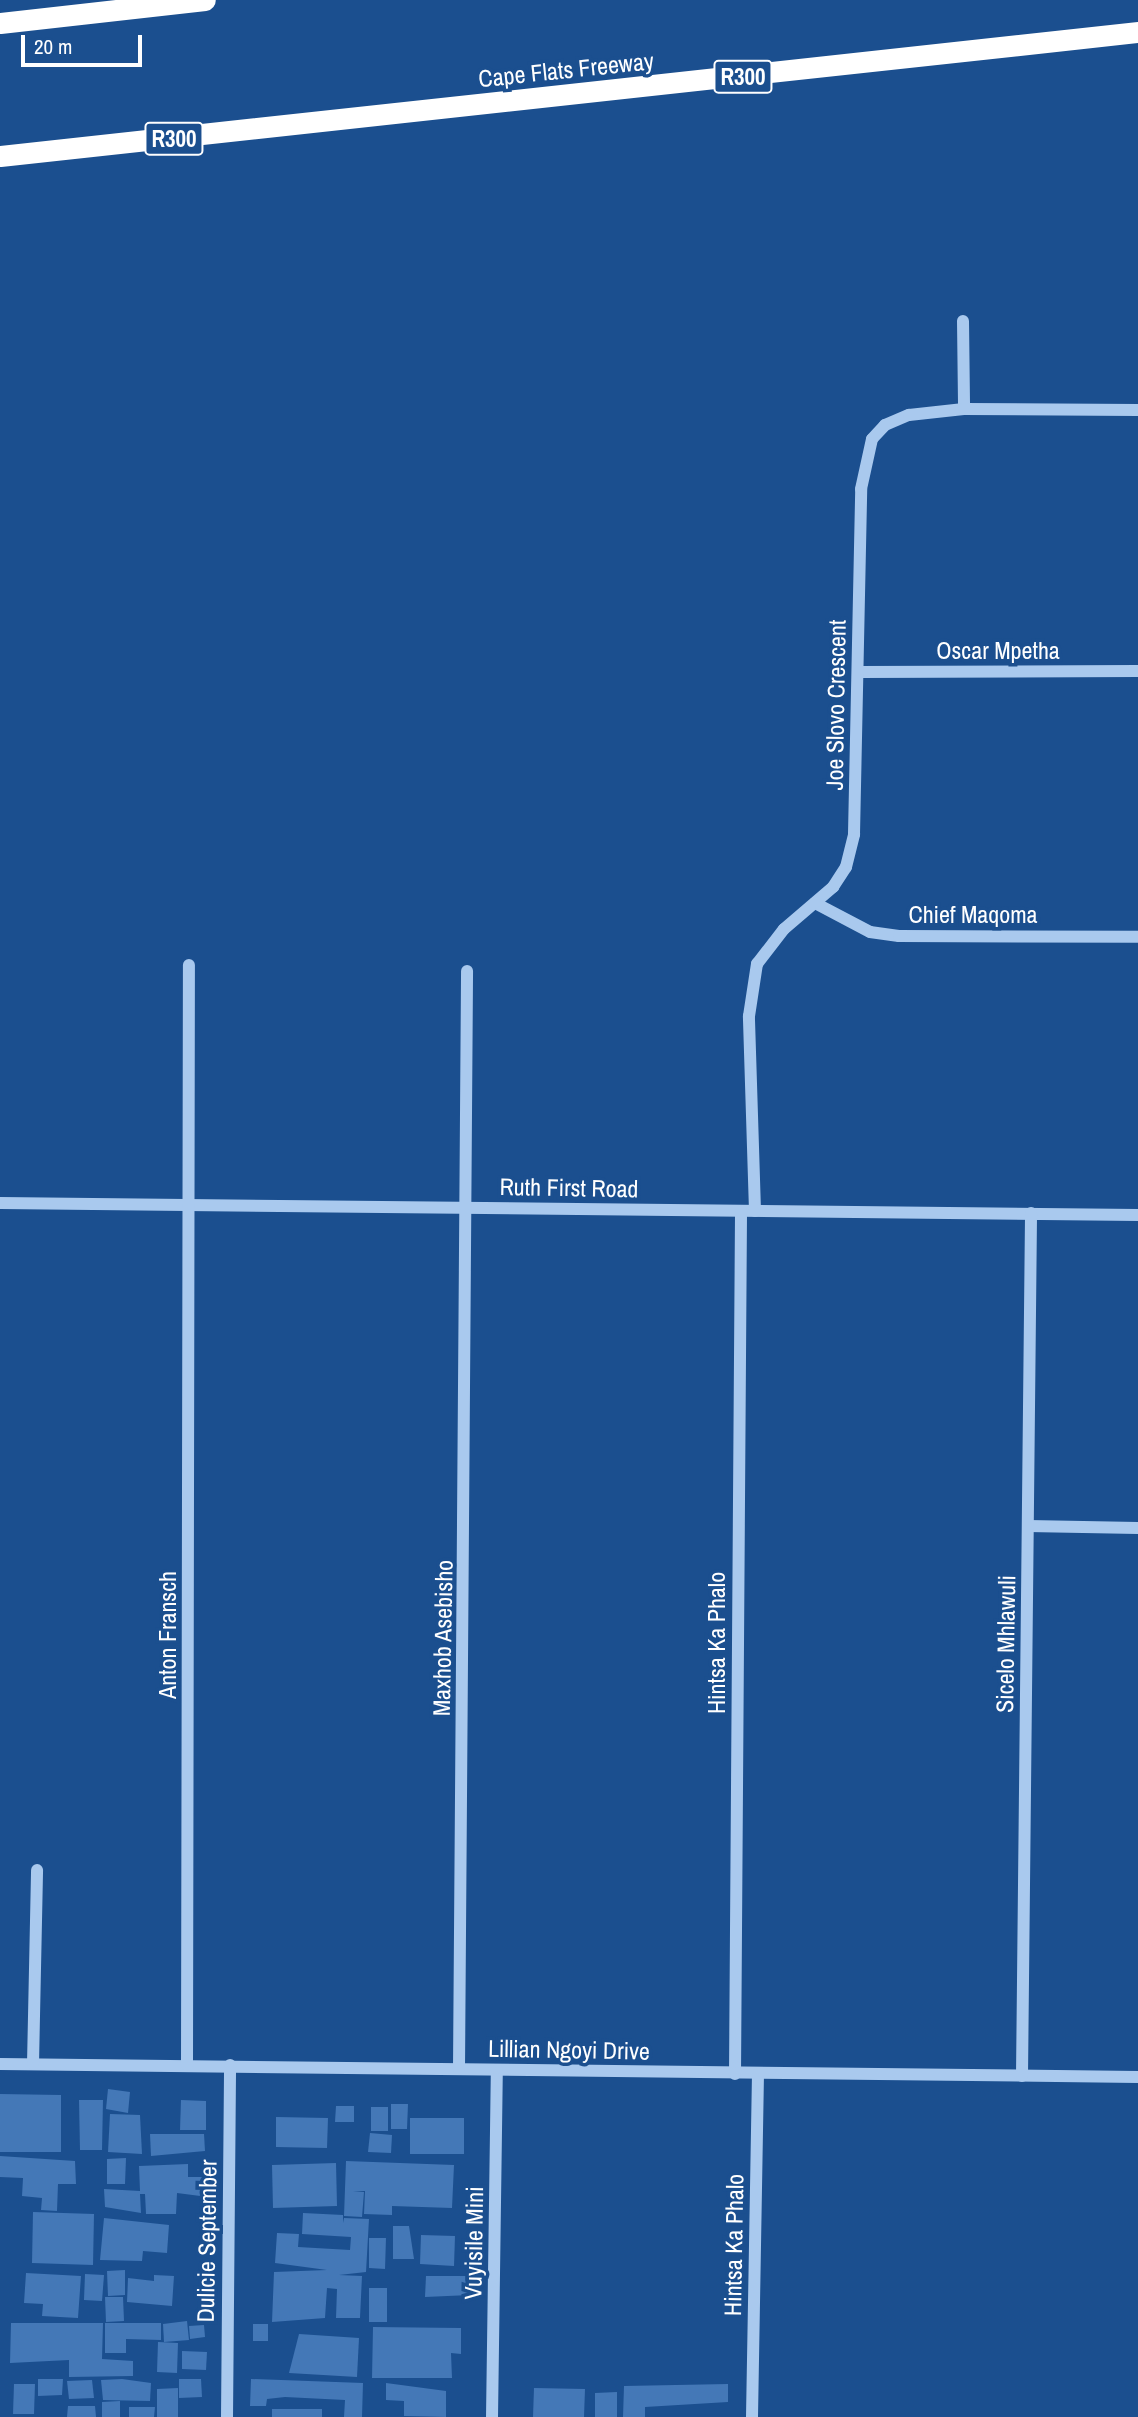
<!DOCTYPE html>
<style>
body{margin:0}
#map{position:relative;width:1138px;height:2417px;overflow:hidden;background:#1b4f8f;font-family:"Archivo Narrow",sans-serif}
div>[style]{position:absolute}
.building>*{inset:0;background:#4478b7}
.minor>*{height:12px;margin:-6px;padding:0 6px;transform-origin:6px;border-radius:6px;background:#a9c9ee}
.highway>*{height:21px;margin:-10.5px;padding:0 10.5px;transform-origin:10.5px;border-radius:10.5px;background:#fff}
span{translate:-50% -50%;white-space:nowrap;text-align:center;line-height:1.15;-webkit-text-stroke:7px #1b4f8f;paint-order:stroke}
.shield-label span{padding:2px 5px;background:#1b4f8f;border:2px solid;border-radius:5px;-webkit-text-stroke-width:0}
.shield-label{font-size:23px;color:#fff;font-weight:700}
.street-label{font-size:24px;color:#fff}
.scale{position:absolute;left:21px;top:35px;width:121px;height:32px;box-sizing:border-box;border:4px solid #fff;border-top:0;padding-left:9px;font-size:21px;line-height:24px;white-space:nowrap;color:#fff;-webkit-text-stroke:5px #1b4f8f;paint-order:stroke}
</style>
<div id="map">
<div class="building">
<div style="clip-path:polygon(108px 2089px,130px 2092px,128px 2113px,106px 2109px)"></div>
<div style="clip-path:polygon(0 2094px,61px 2095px,61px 2152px,0 2152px)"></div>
<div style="clip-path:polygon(79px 2100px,103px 2100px,102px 2150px,80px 2150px)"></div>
<div style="clip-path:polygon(181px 2100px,206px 2101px,206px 2130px,180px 2130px)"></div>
<div style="clip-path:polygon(391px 2104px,408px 2104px,407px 2129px,391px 2129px)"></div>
<div style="clip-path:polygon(336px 2106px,354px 2106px,354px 2122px,335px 2122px)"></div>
<div style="clip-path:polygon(371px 2107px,388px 2107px,388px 2131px,371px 2131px)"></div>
<div style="clip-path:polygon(110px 2114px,140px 2115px,142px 2154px,108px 2152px)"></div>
<div style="clip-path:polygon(276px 2117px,328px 2118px,327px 2148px,276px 2147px)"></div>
<div style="clip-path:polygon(410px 2118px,464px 2118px,464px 2154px,410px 2154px)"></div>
<div style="clip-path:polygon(370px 2133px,392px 2135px,391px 2153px,368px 2152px)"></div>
<div style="clip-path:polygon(150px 2134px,204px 2134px,205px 2151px,151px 2156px)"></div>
<div style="clip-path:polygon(0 2156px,75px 2161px,76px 2184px,58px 2184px,57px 2211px,41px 2210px,42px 2198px,22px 2196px,23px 2178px,0 2177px)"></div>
<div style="clip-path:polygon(126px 2158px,125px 2184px,107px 2184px,107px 2159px)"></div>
<div style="clip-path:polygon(346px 2161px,454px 2165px,452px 2208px,392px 2206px,392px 2215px,364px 2214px,365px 2191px,353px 2191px,364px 2192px,362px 2217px,344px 2216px)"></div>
<div style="clip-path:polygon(336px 2163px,337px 2206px,273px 2208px,272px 2165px)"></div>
<div style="clip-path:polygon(188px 2164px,188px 2177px,209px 2177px,208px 2197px,177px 2193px,176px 2214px,146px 2214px,145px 2194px,140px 2194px,141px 2213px,105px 2207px,104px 2189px,140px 2191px,139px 2166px)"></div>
<div style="clip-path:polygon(33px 2212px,94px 2214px,93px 2265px,32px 2263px)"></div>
<div style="clip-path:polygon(303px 2213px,343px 2215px,343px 2223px,344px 2218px,369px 2219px,366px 2272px,339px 2275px,362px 2276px,360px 2318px,336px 2318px,337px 2289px,327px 2288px,325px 2318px,272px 2322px,274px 2272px,327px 2270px,275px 2263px,277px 2233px,299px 2234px,298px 2247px,350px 2250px,351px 2237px,302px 2234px)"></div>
<div style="clip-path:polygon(104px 2218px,169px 2225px,167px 2253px,143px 2251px,142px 2261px,100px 2260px)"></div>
<div style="clip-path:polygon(393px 2226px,409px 2226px,414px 2259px,393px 2259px)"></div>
<div style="clip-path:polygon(421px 2235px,455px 2236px,454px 2266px,420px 2264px)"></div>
<div style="clip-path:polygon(369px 2238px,386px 2238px,385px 2269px,369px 2268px)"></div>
<div style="clip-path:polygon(125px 2270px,125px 2295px,108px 2296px,107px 2271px)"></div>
<div style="clip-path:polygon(26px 2273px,81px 2276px,78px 2318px,42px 2316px,43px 2304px,24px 2303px)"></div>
<div style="clip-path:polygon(85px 2274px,104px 2275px,102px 2301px,84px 2300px)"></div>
<div style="clip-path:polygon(154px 2275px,174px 2276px,172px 2306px,127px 2302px,128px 2278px,154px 2281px)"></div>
<div style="clip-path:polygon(426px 2276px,471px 2276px,470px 2295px,425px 2297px)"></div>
<div style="clip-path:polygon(369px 2288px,387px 2288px,387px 2322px,369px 2322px)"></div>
<div style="clip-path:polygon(105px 2297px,123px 2297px,124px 2321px,106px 2322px)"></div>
<div style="clip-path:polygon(187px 2321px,189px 2340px,164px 2342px,163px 2324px)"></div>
<div style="clip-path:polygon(11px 2323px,103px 2323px,102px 2359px,133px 2361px,133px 2376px,69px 2377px,69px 2360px,10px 2363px)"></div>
<div style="clip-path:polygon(105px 2323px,161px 2323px,161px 2340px,126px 2339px,126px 2353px,105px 2353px)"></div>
<div style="clip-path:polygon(253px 2324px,268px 2324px,268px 2341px,253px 2341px)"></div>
<div style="clip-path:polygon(204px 2325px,205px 2337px,190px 2339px,189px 2326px)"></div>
<div style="clip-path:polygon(373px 2327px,461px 2328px,461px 2354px,451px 2353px,452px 2378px,372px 2378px)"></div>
<div style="clip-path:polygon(299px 2334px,359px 2338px,357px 2377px,289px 2373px)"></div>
<div style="clip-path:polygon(158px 2342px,178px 2343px,177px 2373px,157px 2372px)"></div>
<div style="clip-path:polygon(182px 2351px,207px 2352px,206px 2370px,182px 2369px)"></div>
<div style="clip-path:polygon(38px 2379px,63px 2379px,62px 2395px,38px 2396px)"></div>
<div style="clip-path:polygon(122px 2379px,151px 2383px,150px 2401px,103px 2400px,101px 2380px)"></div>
<div style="clip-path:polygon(179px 2379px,201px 2379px,202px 2397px,179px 2398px)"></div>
<div style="clip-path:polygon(251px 2379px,363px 2383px,362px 2417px,344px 2417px,345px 2400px,285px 2397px,267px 2399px,266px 2406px,250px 2406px)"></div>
<div style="clip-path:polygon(92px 2380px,94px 2398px,69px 2399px,67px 2381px)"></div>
<div style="clip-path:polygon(386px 2383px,446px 2391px,446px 2417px,404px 2416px,404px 2401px,386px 2400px)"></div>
<div style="clip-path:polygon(14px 2384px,35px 2384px,34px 2414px,13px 2414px)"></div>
<div style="clip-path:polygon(728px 2384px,728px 2402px,645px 2407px,645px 2417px,623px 2417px,624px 2386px)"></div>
<div style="clip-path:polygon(178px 2388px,178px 2417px,157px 2417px,157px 2389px)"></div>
<div style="clip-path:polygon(534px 2388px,585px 2389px,584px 2417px,533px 2417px)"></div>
<div style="clip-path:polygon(617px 2392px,617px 2417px,595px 2417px,595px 2393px)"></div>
<div style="clip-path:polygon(120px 2401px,120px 2417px,102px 2417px,102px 2402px)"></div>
<div style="clip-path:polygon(68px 2406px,95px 2406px,96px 2417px,67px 2417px)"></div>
<div style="clip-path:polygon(129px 2407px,155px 2407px,154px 2417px,129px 2417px)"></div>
<div style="clip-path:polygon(272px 2409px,322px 2409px,322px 2417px,272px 2417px)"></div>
</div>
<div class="minor">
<div style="left:963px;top:321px;width:88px;rotate:89.3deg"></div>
<div style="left:859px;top:672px;width:279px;rotate:-0.2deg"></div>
<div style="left:815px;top:903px;width:62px;rotate:27.8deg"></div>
<div style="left:870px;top:932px;width:29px;rotate:8deg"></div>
<div style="left:899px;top:936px;width:239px;rotate:0.2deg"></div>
<div style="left:0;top:1203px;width:1138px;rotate:0.6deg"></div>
<div style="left:755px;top:1211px;width:195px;rotate:-91.8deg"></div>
<div style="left:749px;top:1016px;width:53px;rotate:-81.3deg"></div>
<div style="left:757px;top:964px;width:44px;rotate:-52.4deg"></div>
<div style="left:784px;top:929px;width:65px;rotate:-40.6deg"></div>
<div style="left:833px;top:887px;width:24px;rotate:-57deg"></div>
<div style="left:846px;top:867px;width:34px;rotate:-76deg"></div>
<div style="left:854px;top:834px;width:345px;rotate:-88.8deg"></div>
<div style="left:861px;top:489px;width:51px;rotate:-77.6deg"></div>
<div style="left:872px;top:439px;width:19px;rotate:-47deg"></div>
<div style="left:885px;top:425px;width:26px;rotate:-23deg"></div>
<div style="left:909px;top:415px;width:55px;rotate:-6.2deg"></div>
<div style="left:964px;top:409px;width:174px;rotate:0.3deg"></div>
<div style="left:1028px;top:1526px;width:110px;rotate:1deg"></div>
<div style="left:0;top:2064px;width:1138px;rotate:0.65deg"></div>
<div style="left:33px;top:2064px;width:194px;rotate:-88.8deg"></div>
<div style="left:187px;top:2065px;width:1100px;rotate:-89.9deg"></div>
<div style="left:459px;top:2069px;width:1098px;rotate:-89.58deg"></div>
<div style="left:735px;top:2074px;width:863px;rotate:-89.6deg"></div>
<div style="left:1022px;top:2076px;width:863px;rotate:-89.4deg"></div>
<div style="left:227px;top:2417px;width:352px;rotate:-89.5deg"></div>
<div style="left:492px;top:2417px;width:347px;rotate:-89.2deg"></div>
<div style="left:752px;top:2417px;width:343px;rotate:-89deg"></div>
</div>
<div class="highway">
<div style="left:0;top:23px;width:206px;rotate:-6.4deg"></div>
<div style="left:0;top:156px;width:1145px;rotate:-6.22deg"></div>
</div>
<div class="shield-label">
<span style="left:743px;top:77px">R300</span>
<span style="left:174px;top:139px">R300</span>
</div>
<div class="street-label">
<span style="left:566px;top:70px;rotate:-6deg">Cape Flats Freeway</span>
<span style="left:998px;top:651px">Oscar Mpetha</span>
<span style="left:836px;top:705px;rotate:-89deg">Joe Slovo Crescent</span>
<span style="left:973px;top:915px">Chief Maqoma</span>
<span style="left:569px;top:1188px;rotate:1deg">Ruth First Road</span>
<span style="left:168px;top:1635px;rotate:-90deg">Anton Fransch</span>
<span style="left:443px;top:1638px;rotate:-89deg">Maxhob Asebisho</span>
<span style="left:717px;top:1643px;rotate:-90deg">Hintsa Ka Phalo</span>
<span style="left:1006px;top:1644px;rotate:-89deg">Sicelo Mhlawuli</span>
<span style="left:569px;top:2050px;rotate:1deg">Lillian Ngoyi Drive</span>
<span style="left:207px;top:2241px;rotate:-89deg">Dulicie September</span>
<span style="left:474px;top:2243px;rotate:-89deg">Vuyisile Mini</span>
<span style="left:734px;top:2245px;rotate:-89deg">Hintsa Ka Phalo</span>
</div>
<div class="scale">20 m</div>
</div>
